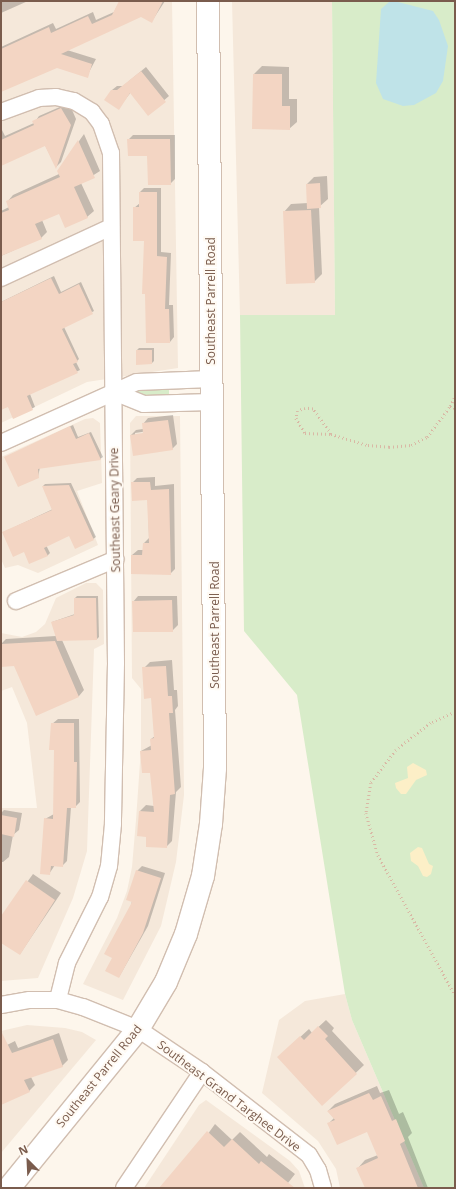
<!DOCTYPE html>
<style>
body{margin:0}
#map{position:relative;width:456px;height:1189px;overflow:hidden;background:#fdf6ec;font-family:"Open Sans",sans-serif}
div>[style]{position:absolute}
.residential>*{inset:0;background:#f5e8da}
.green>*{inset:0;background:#d8ecc9}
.sand>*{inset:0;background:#fcefc7}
.water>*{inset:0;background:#bfe3e8}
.shadow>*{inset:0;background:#0003}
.building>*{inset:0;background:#f3d5c3}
.path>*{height:2.5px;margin-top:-1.25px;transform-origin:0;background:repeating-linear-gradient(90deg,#d9b8a5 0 1px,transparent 0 4px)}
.roads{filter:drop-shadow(1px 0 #d1beb0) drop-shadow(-1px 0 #d1beb0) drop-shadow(0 1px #d1beb0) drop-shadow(0 -1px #d1beb0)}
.street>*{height:16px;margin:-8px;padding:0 8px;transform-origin:8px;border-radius:8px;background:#fff}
.secondary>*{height:22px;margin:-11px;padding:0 11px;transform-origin:11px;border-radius:11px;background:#fff}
span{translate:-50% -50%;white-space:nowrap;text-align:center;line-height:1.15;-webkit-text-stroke:4px #fffaf3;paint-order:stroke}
.street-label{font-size:12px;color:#7a5c4d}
.frame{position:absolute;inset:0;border:2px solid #7a5c4d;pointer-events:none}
.north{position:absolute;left:8px;top:1141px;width:40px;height:40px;-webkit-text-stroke:3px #fffaf3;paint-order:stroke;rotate:336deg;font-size:11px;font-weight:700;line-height:16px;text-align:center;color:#7a5c4d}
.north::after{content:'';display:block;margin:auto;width:14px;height:18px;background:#7a5c4d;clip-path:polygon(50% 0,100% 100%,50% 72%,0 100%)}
</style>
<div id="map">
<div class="residential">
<div style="clip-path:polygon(1px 1px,172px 1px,178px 368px,87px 382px,1px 423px)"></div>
<div style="clip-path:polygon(232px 1px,332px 1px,335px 316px,240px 315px)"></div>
<div style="clip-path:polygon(136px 416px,180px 416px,184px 795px,176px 862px,161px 926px,123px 1000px,83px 984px,117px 918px,127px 891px,132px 867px,136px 820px,141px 748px,141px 689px,132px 678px,130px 423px)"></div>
<div style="clip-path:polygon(93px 418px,100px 423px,102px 483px,77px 491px,98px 545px,38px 573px,18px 565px,5px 568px,1px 559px,1px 457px,85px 419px)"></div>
<div style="clip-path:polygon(86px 583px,96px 583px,103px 590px,104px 644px,94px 649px,87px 851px,73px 898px,38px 978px,1px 981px,1px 808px,37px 808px,27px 723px,12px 687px,1px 691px,1px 633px,22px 637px,36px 632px,45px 624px,56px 598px)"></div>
<div style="clip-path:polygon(345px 994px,352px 1020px,424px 1188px,340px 1188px,336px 1169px,318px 1141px,262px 1093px,279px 1020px,305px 1001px)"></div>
<div style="clip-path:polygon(27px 1025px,65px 1028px,82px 1032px,96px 1040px,1px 1153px,1px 1031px)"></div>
<div style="clip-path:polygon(206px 1100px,290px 1161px,299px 1171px,305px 1188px,144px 1188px,199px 1105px)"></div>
</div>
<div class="green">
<div style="clip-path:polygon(332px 1px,455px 1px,455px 1188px,424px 1188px,352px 1020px,345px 994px,297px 695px,244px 631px,240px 315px,335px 315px)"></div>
<div style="clip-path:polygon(169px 388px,169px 395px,140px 396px,137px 392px,138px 390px)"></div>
</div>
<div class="sand">
<div style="clip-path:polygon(413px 763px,426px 770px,427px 775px,416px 780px,406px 794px,401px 794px,396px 788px,395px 783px,408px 778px,407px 767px)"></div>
<div style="clip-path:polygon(418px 847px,422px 848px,429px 864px,433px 866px,431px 874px,427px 877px,423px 876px,418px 866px,411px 861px,410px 853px)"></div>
</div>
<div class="water">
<div style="clip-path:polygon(394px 1px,433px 11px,439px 20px,448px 46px,443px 81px,436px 93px,414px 105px,403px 106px,383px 99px,376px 83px,381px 9px,389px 2px)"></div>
</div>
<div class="shadow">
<div style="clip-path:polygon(1px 1px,28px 1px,1px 13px)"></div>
<div style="clip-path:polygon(120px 1px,165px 1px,152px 21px,141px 16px,67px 50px,96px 59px,87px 76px,57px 67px,1px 91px,1px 47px,53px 23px,56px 29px,93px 12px,96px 20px,114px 12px)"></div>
<div style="clip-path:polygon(262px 66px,289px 67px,289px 99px,297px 99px,297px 122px,289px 129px,254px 74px)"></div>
<div style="clip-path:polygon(146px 67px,169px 96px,148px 114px,131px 92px,118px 109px,112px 90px,117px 86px,123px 86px)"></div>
<div style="clip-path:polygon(69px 103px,76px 119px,61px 162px,56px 167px,45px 145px,1px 165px,1px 128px,5px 136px,34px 123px,39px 116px)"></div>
<div style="clip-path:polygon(84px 134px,100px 171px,81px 183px,94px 211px,87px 217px,60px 212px,42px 220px,47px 232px,41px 238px,1px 256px,1px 211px,9px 207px,7px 202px,13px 195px,59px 174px,58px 171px)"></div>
<div style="clip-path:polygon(133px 135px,175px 135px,175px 179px,170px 184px,148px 155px,128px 140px)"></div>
<div style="clip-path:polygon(327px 176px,328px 199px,319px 207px,322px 274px,314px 282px,284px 212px,291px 204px,308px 203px,307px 184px,314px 177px)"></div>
<div style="clip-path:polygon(144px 188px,161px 188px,161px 252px,171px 253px,169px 305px,173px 305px,174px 337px,170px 342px,145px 240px,134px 208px,140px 203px,140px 192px)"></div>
<div style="clip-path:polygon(54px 276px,61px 292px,81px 282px,94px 311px,64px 327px,79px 359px,76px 362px,80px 370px,30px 394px,35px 407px,14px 418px,8px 406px,1px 409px,1px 302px)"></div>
<div style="clip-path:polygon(139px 348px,154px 348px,154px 361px,152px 363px,137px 350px)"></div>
<div style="clip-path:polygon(evenodd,173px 415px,177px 444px,172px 449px,131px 435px,136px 430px,143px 429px,143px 424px,148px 418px,173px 415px,148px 431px,148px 433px,135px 435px,135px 433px,148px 431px)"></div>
<div style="clip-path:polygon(73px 425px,78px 437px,91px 432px,103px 457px,100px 459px,40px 467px,38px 477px,6px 457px)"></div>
<div style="clip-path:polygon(155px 477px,155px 486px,174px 484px,175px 569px,170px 574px,132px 555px,138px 550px,144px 550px,144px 543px,149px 538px,148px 499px,132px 483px,137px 478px)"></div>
<div style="clip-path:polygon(71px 483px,96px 537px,93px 539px,70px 535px,46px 545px,50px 553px,47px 556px,24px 551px,4px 532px,53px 509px,43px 486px,45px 484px)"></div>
<div style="clip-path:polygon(77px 596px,98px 596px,99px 637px,97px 639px,62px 640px,84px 690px,79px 696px,36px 714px,15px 665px,1px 656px,1px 644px,6px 639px,56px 636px,52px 622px,75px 614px,75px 598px)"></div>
<div style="clip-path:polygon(138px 596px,177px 596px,178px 625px,172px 631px,133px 602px)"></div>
<div style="clip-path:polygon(172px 660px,174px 690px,177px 690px,178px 706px,175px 710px,181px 787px,176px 792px,172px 841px,166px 847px,148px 836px,140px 811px,146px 805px,154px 806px,151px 772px,141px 751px,152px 745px,151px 739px,155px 736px,152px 697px,144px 668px,150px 662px)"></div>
<div style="clip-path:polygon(58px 719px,79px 719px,80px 802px,75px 807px,71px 807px,67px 861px,62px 866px,55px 865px,49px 874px,45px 819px,54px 814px,55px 749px,52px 724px)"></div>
<div style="clip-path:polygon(4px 810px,22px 813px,19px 830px,13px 835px,9px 857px,3px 862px,1px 862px,1px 813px)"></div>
<div style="clip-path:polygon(142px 866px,165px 873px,148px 926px,119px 977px,137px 871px)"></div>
<div style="clip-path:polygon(33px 874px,61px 893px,20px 954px,1px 942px,1px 918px)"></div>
<div style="clip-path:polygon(326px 1020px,334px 1028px,332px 1031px,364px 1065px,322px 1105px,286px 1050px,309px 1029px,312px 1033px)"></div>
<div style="clip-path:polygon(59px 1033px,68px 1060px,62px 1066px,31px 1077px,35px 1085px,29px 1091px,1px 1104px,1px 1043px,3px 1047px,15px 1041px,18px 1048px)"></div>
<div style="clip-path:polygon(377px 1086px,380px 1093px,389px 1090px,399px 1114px,403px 1112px,412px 1133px,408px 1137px,428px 1188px,366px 1188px,358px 1168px,365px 1160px,378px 1155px,368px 1131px,328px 1124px,334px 1118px,328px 1111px,335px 1104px)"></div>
<div style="clip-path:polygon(215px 1124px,232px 1140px,240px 1132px,267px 1157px,269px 1154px,295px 1174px,284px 1188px,169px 1188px)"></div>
</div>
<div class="building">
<div style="clip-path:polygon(119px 1px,163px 1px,152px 23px,141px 17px,61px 54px,92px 64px,88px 78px,57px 68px,1px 92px,1px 49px,49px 27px,51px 33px,88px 16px,92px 24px,112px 15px)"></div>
<div style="clip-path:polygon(141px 71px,166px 102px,148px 116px,130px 93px,119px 110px,104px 100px,111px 90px,117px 90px)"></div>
<div style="clip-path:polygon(253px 74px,282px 74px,282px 106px,290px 106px,290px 130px,252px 129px)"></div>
<div style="clip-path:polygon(61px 108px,71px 125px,56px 169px,45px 146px,1px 166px,1px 140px,34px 125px,32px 121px)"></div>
<div style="clip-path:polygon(127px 139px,170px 139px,171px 185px,148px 185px,147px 156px,128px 156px)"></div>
<div style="clip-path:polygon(78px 140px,95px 178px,74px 187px,88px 218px,65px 228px,59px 214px,35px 224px,42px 239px,1px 256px,1px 213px,9px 210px,6px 201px,60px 177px,57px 171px)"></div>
<div style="clip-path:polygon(320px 183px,321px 208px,307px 209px,306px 184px)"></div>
<div style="clip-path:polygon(139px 192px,157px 192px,157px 256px,167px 257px,165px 309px,169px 309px,170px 343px,146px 343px,145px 294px,142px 294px,144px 241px,133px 241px,133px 207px,139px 207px)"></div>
<div style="clip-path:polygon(311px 210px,315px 283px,286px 284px,283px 211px)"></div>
<div style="clip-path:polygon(51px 278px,59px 294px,79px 284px,93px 314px,62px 329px,78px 362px,73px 364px,78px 373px,27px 396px,33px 410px,13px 419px,8px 407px,1px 410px,1px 302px)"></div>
<div style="clip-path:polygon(136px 350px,152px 350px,152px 364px,136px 365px)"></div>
<div style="clip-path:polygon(168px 420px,173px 450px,133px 456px,130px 435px,143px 433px,142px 423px)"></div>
<div style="clip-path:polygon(70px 426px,76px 439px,89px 433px,101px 460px,38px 469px,39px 478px,18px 487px,4px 457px)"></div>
<div style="clip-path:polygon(131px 482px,150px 482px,151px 490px,169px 489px,171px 575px,131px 574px,131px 555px,142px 555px,143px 543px,149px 543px,147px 500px,132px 501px)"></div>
<div style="clip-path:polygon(69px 485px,94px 540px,75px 549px,69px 536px,44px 548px,48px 556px,29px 564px,24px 552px,13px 557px,2px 532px,52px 510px,42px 486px)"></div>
<div style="clip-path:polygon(74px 598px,96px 598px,97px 640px,57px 641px,51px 622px,74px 615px)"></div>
<div style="clip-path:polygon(172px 600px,173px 632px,133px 632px,132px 601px)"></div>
<div style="clip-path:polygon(55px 641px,79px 697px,36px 716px,14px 666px,1px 667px,1px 644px)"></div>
<div style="clip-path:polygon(166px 666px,168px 696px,172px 696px,173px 713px,169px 713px,175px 794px,170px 795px,167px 848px,146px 847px,146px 837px,137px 836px,139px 811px,154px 812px,150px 773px,142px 773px,140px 751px,151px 750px,150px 739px,154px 738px,151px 698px,144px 699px,142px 667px)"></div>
<div style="clip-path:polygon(51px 723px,74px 723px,74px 762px,77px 762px,76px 808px,67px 808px,63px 867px,51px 866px,50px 875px,40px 874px,44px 818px,53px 819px,54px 750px,49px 750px)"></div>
<div style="clip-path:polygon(1px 815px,17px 818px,14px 837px,1px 834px)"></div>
<div style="clip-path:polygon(136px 870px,161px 878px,143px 933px,119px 978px,105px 971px,112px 958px,104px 954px,132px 902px,126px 900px)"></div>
<div style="clip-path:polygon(26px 880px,55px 900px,20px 955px,1px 943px,1px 916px)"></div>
<div style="clip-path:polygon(318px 1026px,328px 1036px,325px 1039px,357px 1074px,322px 1106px,277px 1057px,300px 1036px,304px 1040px)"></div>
<div style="clip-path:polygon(1px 1031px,12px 1053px,53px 1039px,63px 1067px,24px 1080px,30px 1092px,1px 1105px)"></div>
<div style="clip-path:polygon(369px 1093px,373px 1100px,381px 1096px,392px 1121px,396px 1119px,405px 1141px,400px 1144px,418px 1188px,365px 1188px,356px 1168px,378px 1158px,367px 1132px,337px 1145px,327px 1123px,335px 1120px,327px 1111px)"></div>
<div style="clip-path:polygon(207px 1131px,224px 1147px,232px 1139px,259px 1164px,261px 1161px,295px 1188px,159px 1188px)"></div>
</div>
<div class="path">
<div style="left:450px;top:406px;width:11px;rotate:-63deg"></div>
<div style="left:331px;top:434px;width:31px;rotate:-126deg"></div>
<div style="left:313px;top:409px;width:8px;rotate:-173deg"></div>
<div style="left:305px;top:408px;width:8px;rotate:157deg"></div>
<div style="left:298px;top:411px;width:7px;rotate:106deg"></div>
<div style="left:296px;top:418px;width:17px;rotate:59deg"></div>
<div style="left:305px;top:433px;width:26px;rotate:2deg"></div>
<div style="left:331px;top:434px;width:39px;rotate:17deg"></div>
<div style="left:368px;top:445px;width:21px;rotate:5deg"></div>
<div style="left:389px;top:447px;width:22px;rotate:-5deg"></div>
<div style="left:411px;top:445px;width:18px;rotate:-27deg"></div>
<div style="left:427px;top:437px;width:39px;rotate:-53deg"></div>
<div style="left:450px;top:406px;width:5px;rotate:22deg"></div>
<div style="left:455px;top:712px;width:26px;rotate:155deg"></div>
<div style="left:431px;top:723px;width:44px;rotate:142.4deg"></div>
<div style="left:396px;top:750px;width:41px;rotate:127.1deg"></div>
<div style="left:371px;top:783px;width:30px;rotate:99deg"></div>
<div style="left:366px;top:813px;width:44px;rotate:74.1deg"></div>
<div style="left:378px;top:855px;width:160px;rotate:61.2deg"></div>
</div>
<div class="roads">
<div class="street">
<div style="left:1px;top:112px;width:40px;rotate:-20.2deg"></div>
<div style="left:39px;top:98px;width:17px;rotate:-3deg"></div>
<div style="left:56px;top:97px;width:18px;rotate:13deg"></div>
<div style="left:74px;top:101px;width:21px;rotate:31deg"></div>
<div style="left:92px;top:112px;width:15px;rotate:53deg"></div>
<div style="left:101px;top:124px;width:31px;rotate:71deg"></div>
<div style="left:111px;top:153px;width:510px;rotate:89.44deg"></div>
<div style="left:116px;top:663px;width:161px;rotate:91.1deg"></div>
<div style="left:113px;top:824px;width:42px;rotate:95.4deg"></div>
<div style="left:109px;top:866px;width:32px;rotate:106deg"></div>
<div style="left:100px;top:897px;width:74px;rotate:116.6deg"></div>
<div style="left:67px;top:963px;width:38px;rotate:104deg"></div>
<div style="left:1px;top:278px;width:121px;rotate:-24.9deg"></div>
<div style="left:114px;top:392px;width:32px;rotate:22deg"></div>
<div style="left:144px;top:404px;width:67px;rotate:-1.7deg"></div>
<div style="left:1px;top:443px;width:149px;rotate:-24.2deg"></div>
<div style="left:137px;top:382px;width:74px;rotate:-2.3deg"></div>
<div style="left:16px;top:601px;width:108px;rotate:-22.8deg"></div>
<div style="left:1px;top:1005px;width:29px;rotate:-10deg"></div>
<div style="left:30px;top:1000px;width:28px"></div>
<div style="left:58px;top:1000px;width:26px;rotate:16deg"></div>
<div style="left:83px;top:1007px;width:59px;rotate:21.8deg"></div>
<div style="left:138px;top:1029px;width:77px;rotate:33.9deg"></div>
<div style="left:202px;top:1072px;width:135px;rotate:37.8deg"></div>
<div style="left:309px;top:1155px;width:17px;rotate:59deg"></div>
<div style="left:318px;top:1170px;width:19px;rotate:74deg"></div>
<div style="left:124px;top:1188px;width:140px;rotate:-56.1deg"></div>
</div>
<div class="secondary">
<div style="left:9px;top:1188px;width:205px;rotate:-50.9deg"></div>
<div style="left:138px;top:1029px;width:55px;rotate:-59.2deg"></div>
<div style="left:166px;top:982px;width:52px;rotate:-67.4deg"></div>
<div style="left:186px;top:934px;width:60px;rotate:-73.7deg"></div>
<div style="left:203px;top:876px;width:53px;rotate:-81.3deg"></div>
<div style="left:211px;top:824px;width:56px;rotate:-85.9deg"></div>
<div style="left:215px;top:768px;width:767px;rotate:-90.52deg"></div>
</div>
</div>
<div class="street-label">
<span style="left:211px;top:301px;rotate:-90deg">Southeast Parrell Road</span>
<span style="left:115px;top:510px;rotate:-91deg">Southeast Geary Drive</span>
<span style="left:215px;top:625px;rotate:-90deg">Southeast Parrell Road</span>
<span style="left:99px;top:1076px;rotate:-51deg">Southeast Parrell Road</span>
<span style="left:229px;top:1096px;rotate:37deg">Southeast Grand Targhee Drive</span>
</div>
<div class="frame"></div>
<div class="north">N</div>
</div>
